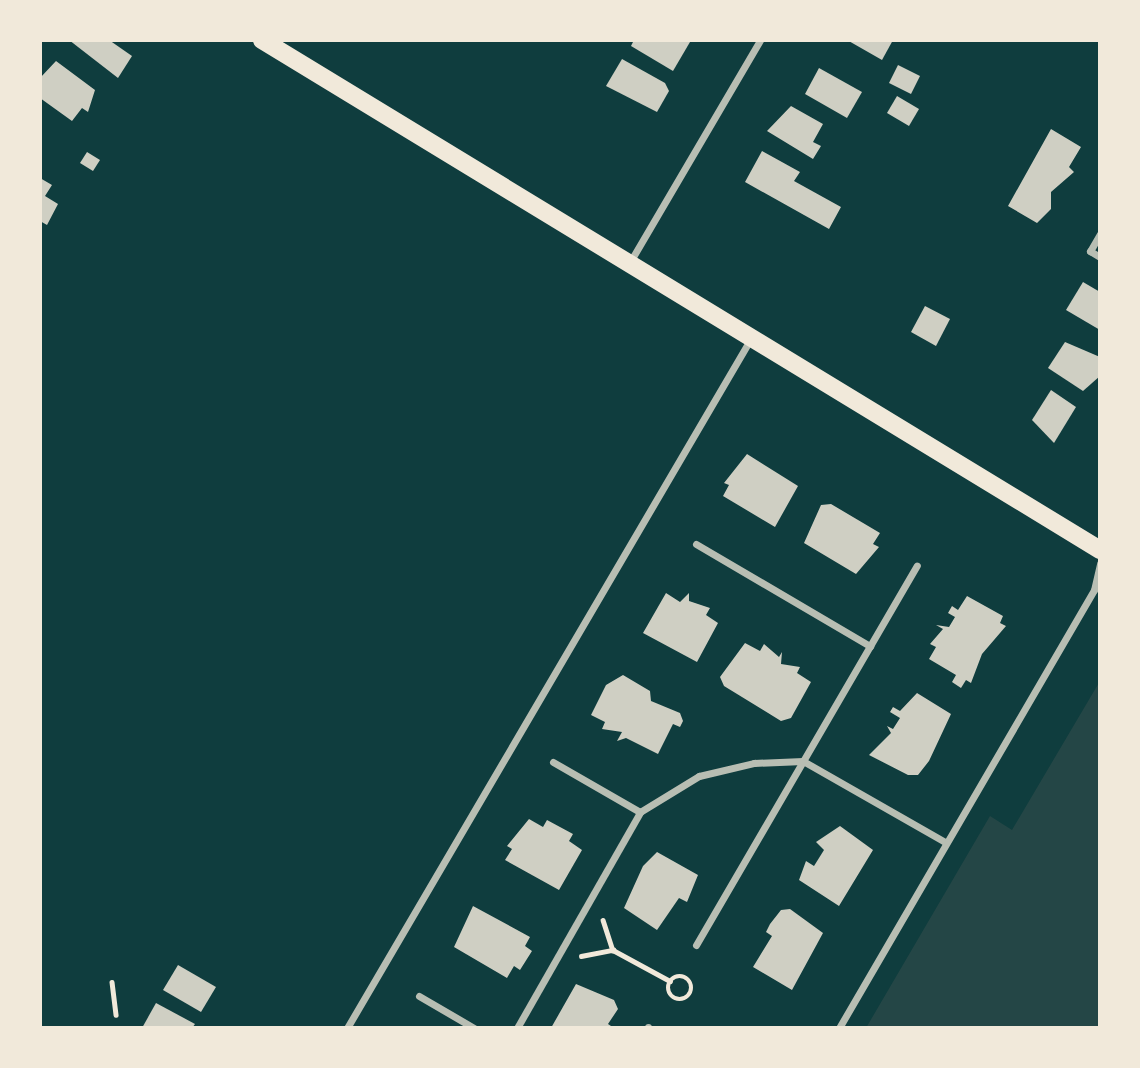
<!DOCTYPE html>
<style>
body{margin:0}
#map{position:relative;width:1140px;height:1068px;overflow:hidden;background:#0f3d3e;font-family:"PT Serif",serif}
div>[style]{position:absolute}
.green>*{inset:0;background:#244646}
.building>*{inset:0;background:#cfcfc3}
.path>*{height:4.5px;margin:-2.25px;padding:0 2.25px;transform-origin:2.25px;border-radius:2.25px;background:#f1e9da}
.path>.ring{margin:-2.25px;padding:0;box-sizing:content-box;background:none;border:4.5px solid #f1e9da;border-radius:50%}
.minor>*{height:7px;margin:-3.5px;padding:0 3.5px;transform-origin:3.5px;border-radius:3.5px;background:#b8beb3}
.primary>*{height:18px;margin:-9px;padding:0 9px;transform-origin:9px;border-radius:9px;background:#f1e9da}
span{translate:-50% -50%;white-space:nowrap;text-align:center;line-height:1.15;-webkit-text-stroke:7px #f1e9da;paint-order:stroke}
.frame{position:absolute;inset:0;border:42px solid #f1e9da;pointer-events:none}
</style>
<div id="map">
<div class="green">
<div style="clip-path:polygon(1100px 681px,1100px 1028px,866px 1028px,990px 816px,1012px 830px)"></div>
</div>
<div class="building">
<div style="clip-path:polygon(69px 40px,109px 40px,132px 56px,118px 78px)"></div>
<div style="clip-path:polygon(634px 40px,687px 40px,690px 42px,673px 71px,631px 46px)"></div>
<div style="clip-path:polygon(847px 40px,893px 40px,882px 60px)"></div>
<div style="clip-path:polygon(622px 59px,665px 83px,669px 91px,657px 112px,606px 86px)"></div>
<div style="clip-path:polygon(56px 61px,95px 90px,88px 112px,82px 108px,72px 121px,40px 98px,40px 78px)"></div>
<div style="clip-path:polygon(898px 65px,920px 76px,911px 94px,889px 83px)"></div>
<div style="clip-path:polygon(819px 68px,862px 92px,847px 118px,805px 94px)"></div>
<div style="clip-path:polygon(897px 96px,919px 109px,909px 126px,887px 113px)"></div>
<div style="clip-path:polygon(791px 106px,823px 124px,813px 142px,821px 146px,813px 159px,767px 131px)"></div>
<div style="clip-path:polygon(1051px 129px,1081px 147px,1069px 167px,1074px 172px,1051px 192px,1051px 209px,1037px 223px,1008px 206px)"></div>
<div style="clip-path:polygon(762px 151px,800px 172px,794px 181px,841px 207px,829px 229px,745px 182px)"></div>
<div style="clip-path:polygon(87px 152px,100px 160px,93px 171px,80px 163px)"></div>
<div style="clip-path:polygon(40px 178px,52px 185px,45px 196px,58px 204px,47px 225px,40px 221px)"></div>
<div style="clip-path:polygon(1083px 282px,1100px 292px,1100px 330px,1066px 310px)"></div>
<div style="clip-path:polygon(925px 306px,950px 319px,936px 346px,911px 332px)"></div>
<div style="clip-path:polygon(1065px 342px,1100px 357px,1100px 376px,1083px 391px,1048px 368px)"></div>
<div style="clip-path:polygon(1051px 390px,1076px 407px,1054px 443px,1032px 420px)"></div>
<div style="clip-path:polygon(747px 454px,798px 486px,775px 527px,723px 496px,729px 485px,724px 483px)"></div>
<div style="clip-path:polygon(831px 504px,880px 533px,873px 544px,879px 547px,856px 574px,804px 543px,821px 505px)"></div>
<div style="clip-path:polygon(666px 593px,680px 602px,689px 593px,689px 601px,710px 608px,706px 615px,718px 623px,697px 662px,643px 633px)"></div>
<div style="clip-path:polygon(967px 596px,1003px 616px,1000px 623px,1006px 626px,982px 654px,971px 683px,966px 680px,961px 688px,952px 682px,956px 675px,929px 659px,936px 647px,930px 644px,943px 629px,936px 625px,949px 627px,955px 617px,948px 613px,952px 606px,958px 610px)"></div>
<div style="clip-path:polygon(745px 643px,760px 651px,764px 644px,779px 657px,782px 652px,781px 664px,800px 667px,797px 673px,811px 682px,791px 718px,781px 721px,724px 686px,720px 677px)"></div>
<div style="clip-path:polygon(623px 675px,650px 691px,651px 701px,680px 713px,683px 721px,680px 727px,673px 724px,658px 754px,626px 738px,617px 741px,622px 732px,602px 729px,605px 722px,591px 715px,606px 685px)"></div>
<div style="clip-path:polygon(917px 693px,951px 714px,929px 761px,918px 775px,908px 775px,869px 755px,891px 733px,887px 726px,893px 729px,900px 718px,890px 712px,893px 707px,900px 711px)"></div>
<div style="clip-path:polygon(529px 819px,543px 827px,547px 820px,573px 834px,569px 841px,582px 850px,559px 890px,505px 860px,512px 849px,507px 846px)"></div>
<div style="clip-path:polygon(840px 826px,873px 850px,839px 906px,799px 880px,806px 861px,814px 866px,824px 850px,816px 842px)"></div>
<div style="clip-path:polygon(657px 852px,698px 875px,687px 902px,679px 898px,657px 930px,624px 908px,643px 866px)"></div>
<div style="clip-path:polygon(473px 906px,530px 937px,525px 946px,532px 951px,520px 970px,514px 966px,507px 978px,454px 947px)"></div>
<div style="clip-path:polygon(790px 909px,823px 933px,792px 990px,753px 967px,772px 936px,766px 932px,770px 924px,781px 910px)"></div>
<div style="clip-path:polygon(178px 965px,216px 987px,201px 1012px,163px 990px)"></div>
<div style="clip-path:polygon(576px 984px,614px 1000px,618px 1009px,608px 1024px,614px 1028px,551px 1028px)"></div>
<div style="clip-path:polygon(156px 1003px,195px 1024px,192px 1028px,142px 1028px)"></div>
</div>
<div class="path">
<div style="left:603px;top:920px;width:32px;rotate:72deg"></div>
<div style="left:581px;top:956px;width:33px;rotate:-11deg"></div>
<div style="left:613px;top:950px;width:65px;rotate:28.5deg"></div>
<div class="ring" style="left:668px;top:976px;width:19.5px;height:19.5px"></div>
<div style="left:112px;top:982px;width:33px;rotate:83deg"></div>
</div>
<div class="minor">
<div style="left:1100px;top:234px;width:20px;rotate:120deg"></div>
<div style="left:1090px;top:251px;width:12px;rotate:31deg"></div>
<div style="left:630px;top:262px;width:257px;rotate:-59.6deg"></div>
<div style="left:696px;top:544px;width:202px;rotate:30.4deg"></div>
<div style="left:553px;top:762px;width:100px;rotate:29.9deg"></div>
<div style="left:696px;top:945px;width:439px;rotate:-59.8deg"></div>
<div style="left:419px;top:996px;width:64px;rotate:30.2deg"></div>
<div style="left:347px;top:1028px;width:797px;rotate:-59.64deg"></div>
<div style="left:517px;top:1028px;width:249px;rotate:-60.3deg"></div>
<div style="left:640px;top:812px;width:69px;rotate:-31.4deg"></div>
<div style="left:699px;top:776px;width:57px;rotate:-13.3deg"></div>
<div style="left:754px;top:763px;width:49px;rotate:-2.3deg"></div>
<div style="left:803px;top:761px;width:163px;rotate:29.7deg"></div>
<div style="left:648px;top:1028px;width:1px;rotate:-90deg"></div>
<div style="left:839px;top:1028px;width:507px;rotate:-59.79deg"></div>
<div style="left:1094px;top:590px;width:28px;rotate:-77deg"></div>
</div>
<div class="primary">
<div style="left:262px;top:40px;width:981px;rotate:31.32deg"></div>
</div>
<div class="frame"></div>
</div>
